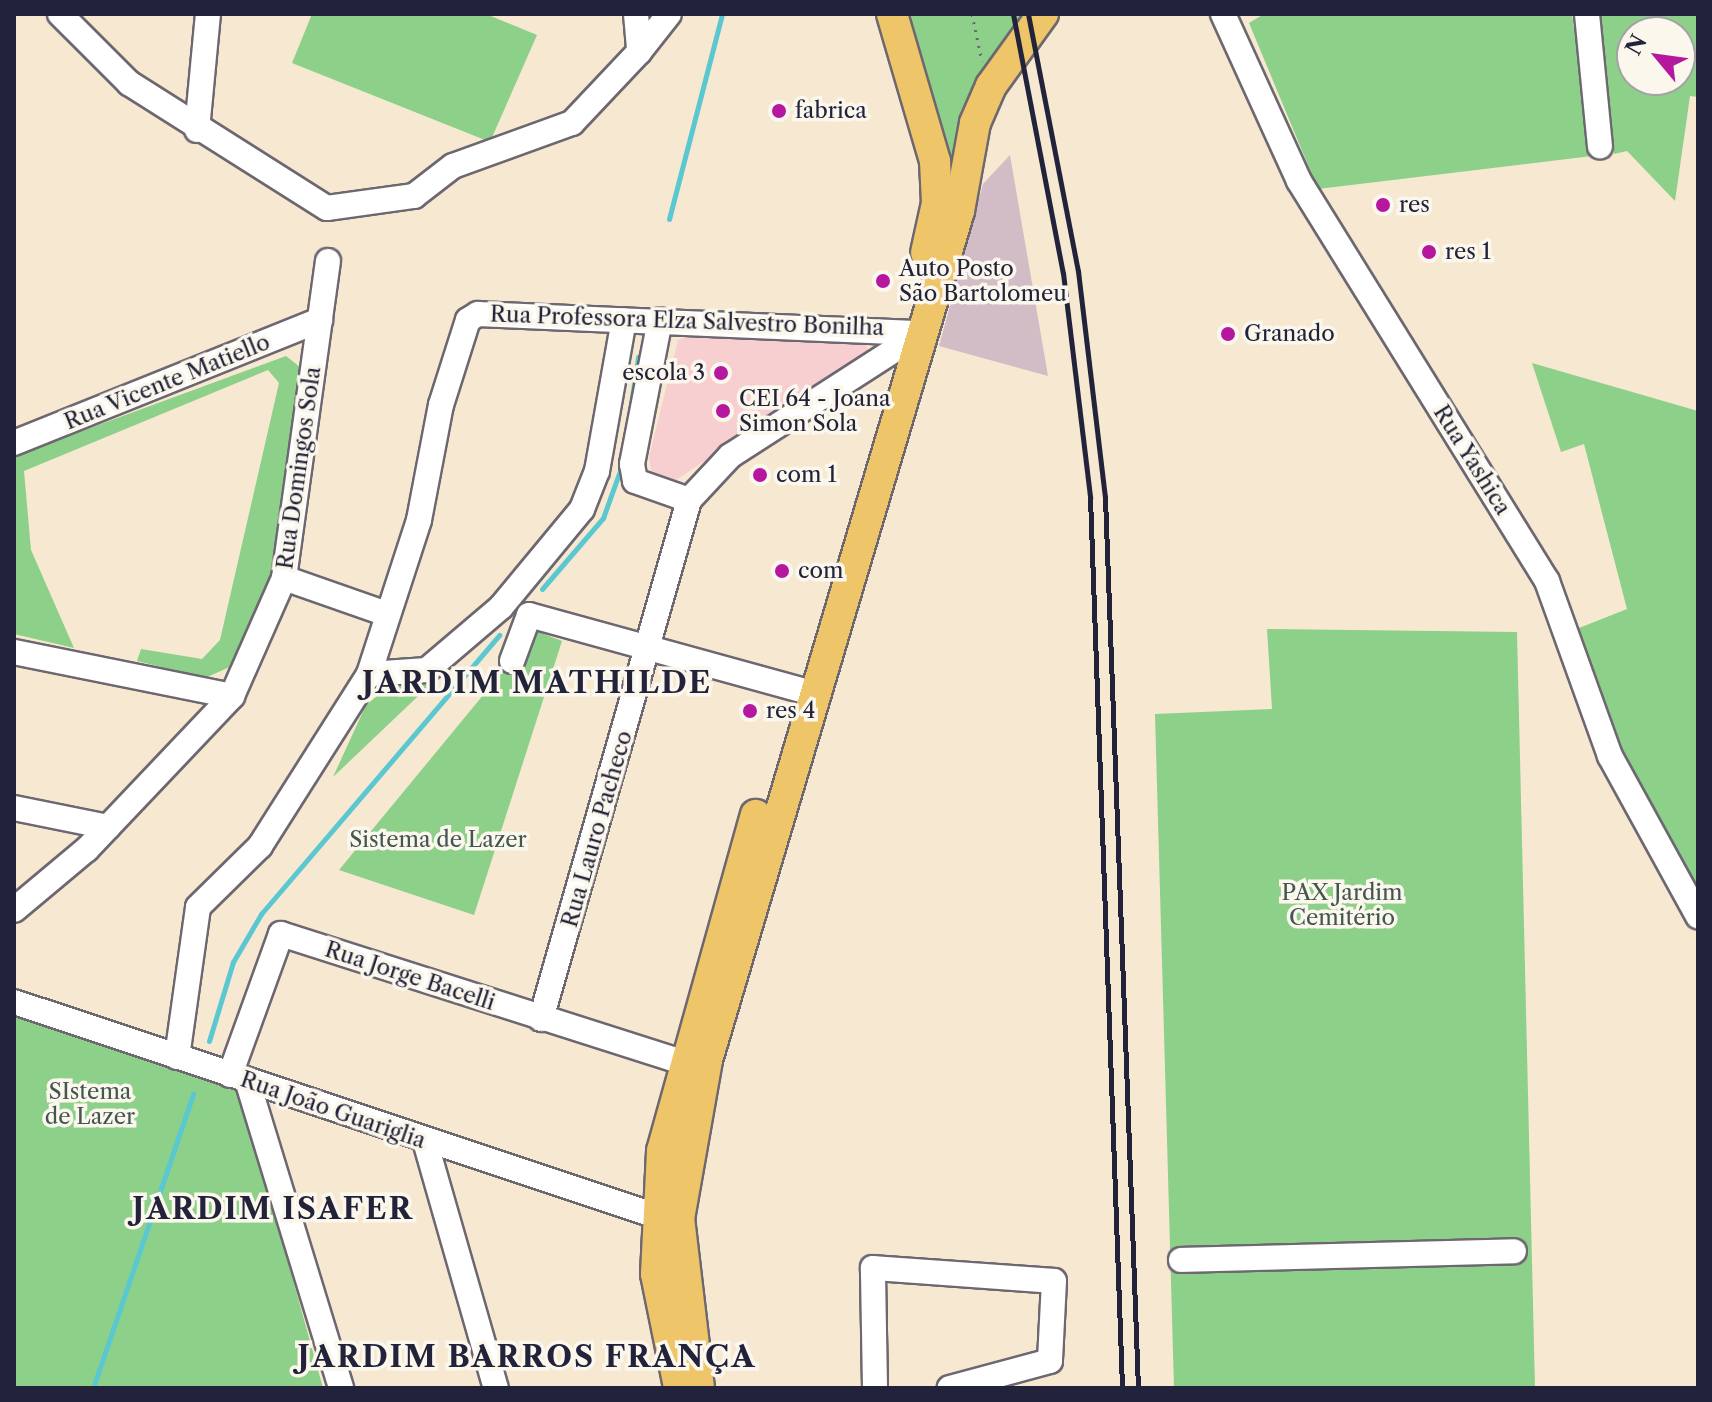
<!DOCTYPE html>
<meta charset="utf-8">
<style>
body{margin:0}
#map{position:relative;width:1712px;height:1402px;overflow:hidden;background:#f7e8d2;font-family:"Libre Caslon Text",serif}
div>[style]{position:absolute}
.built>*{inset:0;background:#f7cfd1}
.industrial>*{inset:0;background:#d2bdc6}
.green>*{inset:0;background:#8cd089}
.stream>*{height:5px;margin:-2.5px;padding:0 2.5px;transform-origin:2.5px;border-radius:2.5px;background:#5bc8d1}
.path>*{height:3px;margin-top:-1.5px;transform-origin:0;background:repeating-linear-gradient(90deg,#6d6770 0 2px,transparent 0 8px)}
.roads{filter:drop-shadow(2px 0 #6d6770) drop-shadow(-2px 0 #6d6770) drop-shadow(0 2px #6d6770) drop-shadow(0 -2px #6d6770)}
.minor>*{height:24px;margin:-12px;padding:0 12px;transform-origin:12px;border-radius:12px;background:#fff}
.major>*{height:30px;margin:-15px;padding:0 15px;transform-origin:15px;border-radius:15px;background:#eec569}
.rail>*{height:5px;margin:-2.5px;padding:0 2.5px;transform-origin:2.5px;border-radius:2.5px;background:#22223b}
.dots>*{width:22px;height:22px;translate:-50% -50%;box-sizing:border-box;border:4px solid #fbf7ec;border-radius:50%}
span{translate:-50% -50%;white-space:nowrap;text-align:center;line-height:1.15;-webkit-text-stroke:7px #fbf7ec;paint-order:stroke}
.poi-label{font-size:22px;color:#22223b}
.left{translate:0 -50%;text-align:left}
.right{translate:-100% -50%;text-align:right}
.street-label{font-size:22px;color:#22223b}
.park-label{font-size:22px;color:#425652}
.district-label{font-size:30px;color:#22223b;font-weight:700;letter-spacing:2px}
.frame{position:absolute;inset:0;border:16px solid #22223b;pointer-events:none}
.north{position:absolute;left:1616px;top:16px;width:80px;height:80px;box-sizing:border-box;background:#fbf7ec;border:2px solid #a4a2a5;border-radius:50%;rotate:299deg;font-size:22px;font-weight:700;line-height:32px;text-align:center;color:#22223b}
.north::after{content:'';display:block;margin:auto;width:28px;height:36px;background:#b5179e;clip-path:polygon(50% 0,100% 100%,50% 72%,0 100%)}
</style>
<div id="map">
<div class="built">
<div style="clip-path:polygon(698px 333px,862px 336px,869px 352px,673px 482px,652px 476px,649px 457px,678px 340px)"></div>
</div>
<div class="industrial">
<div style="clip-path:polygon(1010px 155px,1048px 376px,939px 346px,983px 184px)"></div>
</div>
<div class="green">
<div style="clip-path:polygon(312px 14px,486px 14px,537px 35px,490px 142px,292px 63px)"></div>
<div style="clip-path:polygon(901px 14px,1035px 14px,956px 194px)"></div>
<div style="clip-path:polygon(1264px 14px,1572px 14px,1592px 156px,1318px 189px,1249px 23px)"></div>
<div style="clip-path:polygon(evenodd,1598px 14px,1698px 14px,1698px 97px,1690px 96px,1675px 201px,1627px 151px,1614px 154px,1598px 14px,1632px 32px,1680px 32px,1680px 80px,1632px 80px,1632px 32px)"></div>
<div style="clip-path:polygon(286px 356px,305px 371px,277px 567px,232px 666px,205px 678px,137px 661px,141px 649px,202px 659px,220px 640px,279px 383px,268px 370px,24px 471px,31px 550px,74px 648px,14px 634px,14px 456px)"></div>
<div style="clip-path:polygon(1532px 363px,1698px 411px,1698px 896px,1624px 753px,1579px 628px,1627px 609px,1584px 444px,1561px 452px)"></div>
<div style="clip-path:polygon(1267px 629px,1517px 632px,1535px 1388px,1174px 1388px,1155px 714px,1272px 709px)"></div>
<div style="clip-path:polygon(536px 631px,562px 641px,474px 915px,339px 870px)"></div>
<div style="clip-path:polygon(434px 681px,333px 777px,366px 705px,387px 688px)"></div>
<div style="clip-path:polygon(14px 1012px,240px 1089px,323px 1388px,14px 1388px)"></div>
</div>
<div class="stream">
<div style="left:669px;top:219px;width:212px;rotate:-75.5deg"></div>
<div style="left:627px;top:431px;width:75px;rotate:-81.5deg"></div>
<div style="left:542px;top:589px;width:94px;rotate:-49.3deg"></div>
<div style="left:603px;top:518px;width:56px;rotate:-70.3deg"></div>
<div style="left:209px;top:1041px;width:83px;rotate:-73.1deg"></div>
<div style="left:233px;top:962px;width:56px;rotate:-59.7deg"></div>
<div style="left:261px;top:914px;width:367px;rotate:-49.5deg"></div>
<div style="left:93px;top:1388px;width:311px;rotate:-71.2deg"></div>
</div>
<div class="path">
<div style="left:972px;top:14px;width:48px;rotate:78deg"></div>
</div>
<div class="roads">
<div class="minor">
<div style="left:60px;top:14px;width:98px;rotate:45deg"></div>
<div style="left:129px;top:83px;width:234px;rotate:32.3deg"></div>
<div style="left:327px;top:208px;width:88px;rotate:-7.9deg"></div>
<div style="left:414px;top:196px;width:49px;rotate:-37.6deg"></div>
<div style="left:453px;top:166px;width:127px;rotate:-19.9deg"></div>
<div style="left:572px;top:123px;width:98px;rotate:-46.7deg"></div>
<div style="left:636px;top:14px;width:38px;rotate:85deg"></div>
<div style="left:639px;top:52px;width:48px;rotate:-51.7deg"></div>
<div style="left:1223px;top:14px;width:183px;rotate:65.5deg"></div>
<div style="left:1299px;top:181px;width:471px;rotate:58.2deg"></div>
<div style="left:1547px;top:581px;width:186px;rotate:70.2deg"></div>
<div style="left:1610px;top:756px;width:183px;rotate:61.2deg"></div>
<div style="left:1587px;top:14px;width:133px;rotate:84.4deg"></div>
<div style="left:197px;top:130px;width:117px;rotate:-84.6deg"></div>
<div style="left:660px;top:320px;width:147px;rotate:101deg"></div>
<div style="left:632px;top:464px;width:17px;rotate:80deg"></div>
<div style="left:635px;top:481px;width:57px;rotate:19.4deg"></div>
<div style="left:14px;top:443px;width:330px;rotate:-21.9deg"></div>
<div style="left:284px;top:578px;width:109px;rotate:19.3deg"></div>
<div style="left:14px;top:652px;width:222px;rotate:11.4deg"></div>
<div style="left:512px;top:661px;width:49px;rotate:-69.7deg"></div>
<div style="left:529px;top:615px;width:295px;rotate:15.4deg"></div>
<div style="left:369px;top:674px;width:58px;rotate:-3.9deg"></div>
<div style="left:427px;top:670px;width:97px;rotate:-40.4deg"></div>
<div style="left:501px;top:607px;width:127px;rotate:-50.4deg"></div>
<div style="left:582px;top:509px;width:41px;rotate:-68.5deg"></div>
<div style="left:597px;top:471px;width:153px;rotate:-79.9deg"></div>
<div style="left:14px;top:808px;width:96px;rotate:11.4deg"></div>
<div style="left:14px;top:910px;width:95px;rotate:-39.9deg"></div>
<div style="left:87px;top:849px;width:211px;rotate:-46.5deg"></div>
<div style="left:232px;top:696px;width:129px;rotate:-66.2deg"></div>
<div style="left:284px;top:578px;width:320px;rotate:-82.1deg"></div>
<div style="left:14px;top:1002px;width:675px;rotate:18.41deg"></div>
<div style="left:541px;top:1019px;width:540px;rotate:-74.08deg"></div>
<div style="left:689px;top:500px;width:60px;rotate:-47deg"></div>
<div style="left:730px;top:456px;width:227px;rotate:-32.8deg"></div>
<div style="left:177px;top:1057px;width:151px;rotate:-82deg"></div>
<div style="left:198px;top:907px;width:87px;rotate:-44.5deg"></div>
<div style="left:260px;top:846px;width:204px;rotate:-57.6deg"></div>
<div style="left:369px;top:674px;width:162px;rotate:-72deg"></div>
<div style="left:419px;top:520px;width:117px;rotate:-79.2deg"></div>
<div style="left:441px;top:405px;width:89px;rotate:-72.4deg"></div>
<div style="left:468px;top:320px;width:12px;rotate:-31deg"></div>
<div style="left:478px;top:314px;width:443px;rotate:2.5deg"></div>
<div style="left:230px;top:1075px;width:150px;rotate:-70.1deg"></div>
<div style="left:281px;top:934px;width:421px;rotate:17.7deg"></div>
<div style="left:247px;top:1080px;width:322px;rotate:73deg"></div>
<div style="left:425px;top:1141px;width:257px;rotate:74deg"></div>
<div style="left:1181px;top:1260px;width:333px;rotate:-1.5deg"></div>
<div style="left:875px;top:1388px;width:120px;rotate:-91deg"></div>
<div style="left:873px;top:1268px;width:181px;rotate:4.1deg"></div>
<div style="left:1054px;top:1281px;width:80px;rotate:92.9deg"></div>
<div style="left:1050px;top:1361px;width:104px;rotate:164.9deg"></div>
</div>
<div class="major">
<div style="left:892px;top:14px;width:153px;rotate:73.7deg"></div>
<div style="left:935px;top:161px;width:42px;rotate:87.3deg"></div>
<div style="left:937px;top:203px;width:51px;rotate:102.4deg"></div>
<div style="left:679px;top:1387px;width:115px;rotate:-101.5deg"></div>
<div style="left:656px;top:1274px;width:123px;rotate:-87.2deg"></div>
<div style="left:662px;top:1151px;width:349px;rotate:-74.4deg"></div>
<div style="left:699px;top:1388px;width:170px;rotate:-96.7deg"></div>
<div style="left:679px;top:1219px;width:161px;rotate:-80deg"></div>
<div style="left:707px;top:1060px;width:886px;rotate:-73.47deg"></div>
<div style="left:959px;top:211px;width:89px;rotate:-79.7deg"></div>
<div style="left:975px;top:123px;width:40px;rotate:-66.6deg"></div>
<div style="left:991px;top:86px;width:89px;rotate:-54.2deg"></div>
</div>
</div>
<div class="rail">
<div style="left:1013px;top:14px;width:264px;rotate:79.1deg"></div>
<div style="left:1063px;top:273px;width:226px;rotate:83.1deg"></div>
<div style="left:1090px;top:497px;width:892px;rotate:87.94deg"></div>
<div style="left:1028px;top:14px;width:262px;rotate:79deg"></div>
<div style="left:1078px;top:271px;width:228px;rotate:83.2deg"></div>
<div style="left:1105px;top:497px;width:892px;rotate:87.88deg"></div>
</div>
<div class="dots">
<div style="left:779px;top:111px;background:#b5179e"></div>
<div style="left:1383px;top:205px;background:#b5179e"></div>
<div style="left:1429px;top:252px;background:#b5179e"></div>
<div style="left:883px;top:281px;background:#b5179e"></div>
<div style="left:1228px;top:334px;background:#b5179e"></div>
<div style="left:721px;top:373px;background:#b5179e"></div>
<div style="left:723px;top:411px;background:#b5179e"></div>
<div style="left:760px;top:475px;background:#b5179e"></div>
<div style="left:782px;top:571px;background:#b5179e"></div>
<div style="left:750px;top:711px;background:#b5179e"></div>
</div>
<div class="poi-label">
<span class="left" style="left:795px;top:111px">fabrica</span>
<span class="left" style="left:1399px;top:205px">res</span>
<span class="left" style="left:1445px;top:252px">res 1</span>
<span class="left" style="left:899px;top:281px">Auto Posto<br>São Bartolomeu</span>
<span class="left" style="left:1244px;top:334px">Granado</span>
<span class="right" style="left:705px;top:373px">escola 3</span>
<span class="left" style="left:739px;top:411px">CEI 64 - Joana<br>Simon Sola</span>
<span class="left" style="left:776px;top:475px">com 1</span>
<span class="left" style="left:798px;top:571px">com</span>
<span class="left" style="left:766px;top:711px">res 4</span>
</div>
<div class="street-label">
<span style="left:687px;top:321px;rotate:2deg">Rua Professora Elza Salvestro Bonilha</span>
<span style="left:167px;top:382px;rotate:-22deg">Rua Vicente Matiello</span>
<span style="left:1472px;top:460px;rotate:58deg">Rua Yashica</span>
<span style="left:299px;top:468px;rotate:-82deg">Rua Domingos Sola</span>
<span style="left:597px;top:829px;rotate:-74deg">Rua Lauro Pacheco</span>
<span style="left:410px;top:976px;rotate:18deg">Rua Jorge Bacelli</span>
<span style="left:333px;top:1110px;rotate:19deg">Rua João Guariglia</span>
</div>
<div class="park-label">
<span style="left:438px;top:840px">Sistema de Lazer</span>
<span style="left:1342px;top:905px">PAX Jardim<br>Cemitério</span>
<span style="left:90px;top:1104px">SIstema<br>de Lazer</span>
</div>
<div class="district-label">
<span style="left:537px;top:683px">JARDIM MATHILDE</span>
<span style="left:273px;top:1209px">JARDIM ISAFER</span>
<span style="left:527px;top:1357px">JARDIM BARROS FRANÇA</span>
</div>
<div class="frame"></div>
<div class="north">N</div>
</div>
